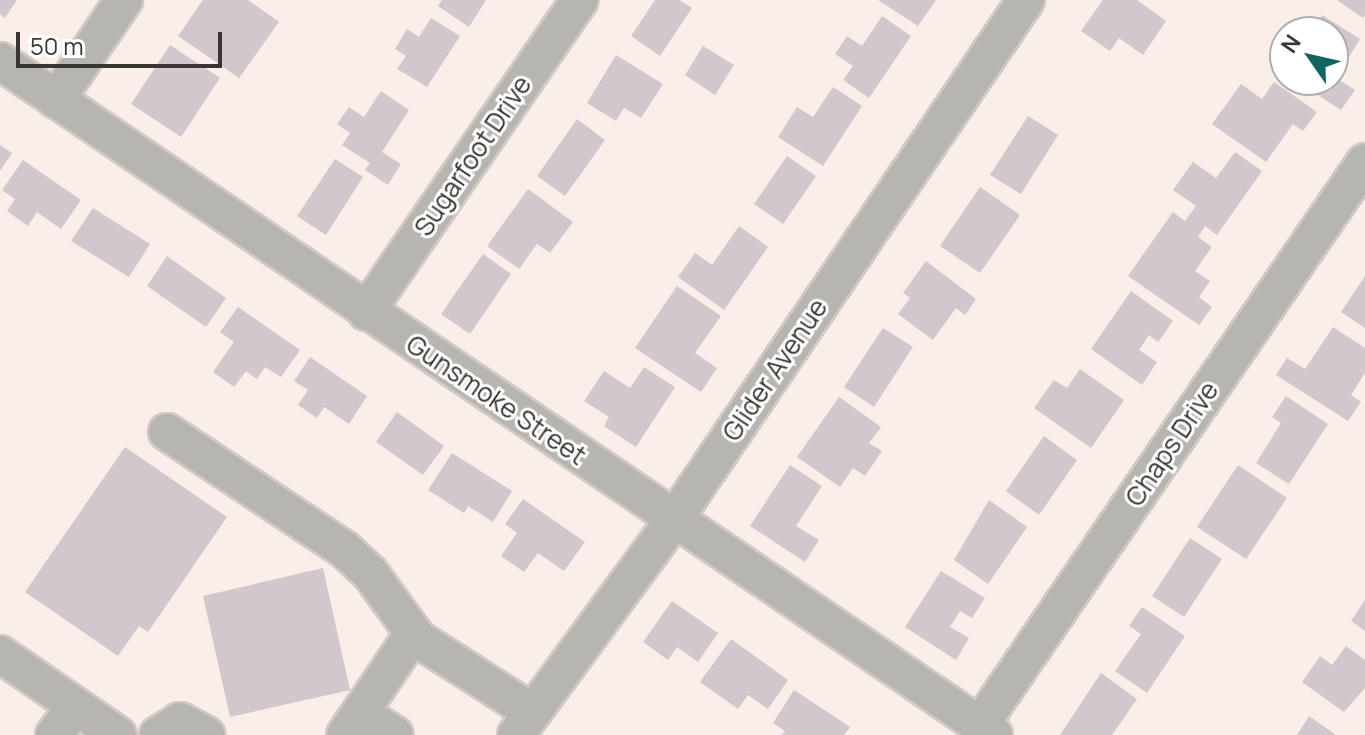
<!DOCTYPE html>
<style>
body{margin:0}
#map{position:relative;width:1365px;height:735px;overflow:hidden;background:#f9eee8;font-family:Manrope,sans-serif}
div>[style]{position:absolute}
.building>*{inset:0;background:#d1c7cd}
.roads{filter:drop-shadow(2px 0 #d3c9c4) drop-shadow(-2px 0 #d3c9c4) drop-shadow(0 2px #d3c9c4) drop-shadow(0 -2px #d3c9c4)}
.minor>*{height:36px;margin:-18px;padding:0 18px;transform-origin:18px;border-radius:18px;background:#b7b5b1}
span{translate:-50% -50%;white-space:nowrap;text-align:center;line-height:1.15;-webkit-text-stroke:6px #fff;paint-order:stroke}
.street-label{font-size:26px;color:#393533}
.north{position:absolute;left:1269px;top:16px;width:80px;height:80px;box-sizing:border-box;background:#fff;border:2px solid #b0aead;border-radius:50%;rotate:304deg;font-size:22px;font-weight:700;line-height:32px;text-align:center;color:#393533}
.north::after{content:'';display:block;margin:auto;width:28px;height:36px;background:#136361;clip-path:polygon(50% 0,100% 100%,50% 72%,0 100%)}
.scale{position:absolute;left:16px;top:32px;width:206px;height:36px;box-sizing:border-box;border:4px solid #393533;border-top:0;padding-left:10px;font-size:24px;line-height:28px;white-space:nowrap;color:#393533;-webkit-text-stroke:6px #fff;paint-order:stroke}
</style>
<div id="map">
<div class="building">
<div style="clip-path:polygon(0 0,17px 0,5px 18px,0 14px)"></div>
<div style="clip-path:polygon(203px 0,248px 0,279px 22px,239px 78px,178px 36px)"></div>
<div style="clip-path:polygon(442px 0,486px 0,469px 27px,438px 6px)"></div>
<div style="clip-path:polygon(655px 0,679px 0,692px 8px,660px 56px,631px 36px)"></div>
<div style="clip-path:polygon(878px 0,936px 0,918px 26px)"></div>
<div style="clip-path:polygon(1103px 0,1137px 0,1166px 21px,1143px 55px,1119px 38px,1110px 51px,1081px 31px)"></div>
<div style="clip-path:polygon(1337px 0,1365px 0,1365px 15px,1363px 18px)"></div>
<div style="clip-path:polygon(1322px 15px,1360px 39px,1336px 78px,1355px 90px,1341px 110px,1294px 80px,1333px 80px,1333px 32px,1312px 32px)"></div>
<div style="clip-path:polygon(882px 16px,911px 36px,869px 98px,843px 80px,853px 66px,835px 54px,847px 36px,862px 46px)"></div>
<div style="clip-path:polygon(431px 18px,460px 36px,427px 87px,397px 69px,406px 56px,395px 49px,407px 29px,419px 37px)"></div>
<div style="clip-path:polygon(170px 45px,220px 78px,181px 137px,131px 104px)"></div>
<div style="clip-path:polygon(703px 46px,734px 65px,715px 95px,685px 75px)"></div>
<div style="clip-path:polygon(616px 55px,663px 84px,641px 118px,624px 108px,616px 121px,587px 103px)"></div>
<div style="clip-path:polygon(1274px 82px,1317px 112px,1303px 131px,1293px 124px,1266px 162px,1212px 124px,1241px 84px,1262px 99px)"></div>
<div style="clip-path:polygon(833px 87px,862px 106px,823px 166px,778px 137px,797px 107px,813px 117px)"></div>
<div style="clip-path:polygon(381px 91px,409px 110px,382px 152px,401px 164px,388px 185px,365px 170px,370px 163px,342px 145px,350px 133px,337px 124px,349px 107px,364px 117px)"></div>
<div style="clip-path:polygon(1028px 116px,1058px 135px,1021px 194px,990px 175px)"></div>
<div style="clip-path:polygon(577px 119px,605px 140px,565px 196px,537px 176px)"></div>
<div style="clip-path:polygon(0 145px,12px 153px,0 171px)"></div>
<div style="clip-path:polygon(1235px 152px,1262px 171px,1217px 235px,1205px 226px,1198px 237px,1212px 247px,1195px 271px,1210px 281px,1199px 297px,1212px 307px,1199px 325px,1128px 276px,1173px 212px,1185px 221px,1196px 206px,1173px 190px,1193px 162px,1216px 178px)"></div>
<div style="clip-path:polygon(787px 156px,816px 176px,783px 224px,754px 204px)"></div>
<div style="clip-path:polygon(335px 159px,363px 177px,326px 235px,297px 216px)"></div>
<div style="clip-path:polygon(23px 160px,81px 200px,61px 229px,37px 212px,28px 226px,7px 211px,15px 199px,2px 190px)"></div>
<div style="clip-path:polygon(980px 187px,1020px 215px,980px 273px,940px 246px)"></div>
<div style="clip-path:polygon(528px 189px,573px 222px,550px 253px,537px 244px,519px 269px,487px 246px)"></div>
<div style="clip-path:polygon(93px 208px,150px 244px,129px 277px,71px 241px)"></div>
<div style="clip-path:polygon(739px 226px,768px 247px,724px 310px,678px 277px,695px 253px,712px 265px)"></div>
<div style="clip-path:polygon(483px 254px,511px 274px,470px 334px,441px 314px)"></div>
<div style="clip-path:polygon(167px 256px,226px 298px,206px 327px,147px 286px)"></div>
<div style="clip-path:polygon(926px 261px,976px 299px,965px 315px,956px 308px,933px 340px,898px 314px,910px 298px,903px 293px)"></div>
<div style="clip-path:polygon(1365px 276px,1365px 328px,1341px 312px)"></div>
<div style="clip-path:polygon(677px 286px,721px 316px,695px 353px,717px 368px,701px 392px,635px 348px)"></div>
<div style="clip-path:polygon(1131px 291px,1173px 321px,1158px 342px,1149px 335px,1139px 350px,1157px 362px,1142px 385px,1091px 349px)"></div>
<div style="clip-path:polygon(238px 307px,300px 350px,281px 377px,265px 367px,257px 379px,246px 371px,234px 387px,213px 372px,234px 342px,220px 332px)"></div>
<div style="clip-path:polygon(1333px 327px,1365px 348px,1365px 373px,1351px 395px,1361px 402px,1348px 421px,1276px 375px,1287px 358px,1305px 369px)"></div>
<div style="clip-path:polygon(883px 328px,913px 347px,874px 407px,844px 387px)"></div>
<div style="clip-path:polygon(310px 357px,367px 396px,349px 424px,324px 407px,317px 418px,298px 405px,308px 390px,294px 381px)"></div>
<div style="clip-path:polygon(644px 367px,675px 387px,636px 447px,604px 426px,609px 417px,584px 401px,604px 371px,630px 388px)"></div>
<div style="clip-path:polygon(1080px 369px,1124px 400px,1091px 448px,1034px 408px,1054px 380px,1067px 388px)"></div>
<div style="clip-path:polygon(1286px 396px,1328px 424px,1289px 484px,1256px 463px,1281px 423px,1272px 417px)"></div>
<div style="clip-path:polygon(839px 397px,881px 427px,869px 443px,882px 451px,865px 476px,853px 468px,840px 487px,797px 457px)"></div>
<div style="clip-path:polygon(397px 412px,444px 446px,423px 475px,376px 442px)"></div>
<div style="clip-path:polygon(1044px 436px,1077px 460px,1039px 515px,1006px 491px)"></div>
<div style="clip-path:polygon(125px 447px,227px 517px,148px 632px,139px 626px,118px 656px,25px 592px)"></div>
<div style="clip-path:polygon(452px 453px,512px 491px,493px 522px,468px 506px,464px 513px,428px 490px)"></div>
<div style="clip-path:polygon(790px 465px,822px 486px,796px 526px,819px 540px,805px 562px,750px 526px)"></div>
<div style="clip-path:polygon(1238px 465px,1287px 498px,1246px 559px,1197px 527px)"></div>
<div style="clip-path:polygon(523px 499px,585px 542px,564px 571px,538px 553px,524px 572px,501px 556px,517px 533px,505px 524px)"></div>
<div style="clip-path:polygon(989px 500px,1027px 527px,988px 584px,954px 560px)"></div>
<div style="clip-path:polygon(1190px 538px,1222px 559px,1184px 617px,1152px 596px)"></div>
<div style="clip-path:polygon(323px 568px,350px 690px,230px 717px,203px 596px)"></div>
<div style="clip-path:polygon(941px 571px,985px 598px,972px 618px,960px 611px,950px 627px,969px 638px,956px 660px,905px 627px)"></div>
<div style="clip-path:polygon(1365px 600px,1365px 631px,1351px 621px)"></div>
<div style="clip-path:polygon(672px 601px,718px 633px,698px 662px,677px 647px,668px 660px,643px 642px)"></div>
<div style="clip-path:polygon(1142px 607px,1185px 636px,1147px 693px,1115px 671px,1141px 634px,1129px 626px)"></div>
<div style="clip-path:polygon(731px 639px,788px 680px,768px 709px,748px 695px,738px 709px,700px 682px)"></div>
<div style="clip-path:polygon(1346px 646px,1365px 660px,1365px 688px,1344px 712px,1302px 682px,1320px 656px,1332px 665px)"></div>
<div style="clip-path:polygon(1101px 673px,1137px 699px,1112px 735px,1060px 735px)"></div>
<div style="clip-path:polygon(794px 690px,850px 727px,844px 735px,782px 735px,785px 731px,773px 723px)"></div>
<div style="clip-path:polygon(1309px 716px,1336px 735px,1297px 735px)"></div>
</div>
<div class="roads">
<div class="minor">
<div style="left:0;top:61px;width:1201px;rotate:34.14deg"></div>
<div style="left:56px;top:100px;width:121px;rotate:-55.8deg"></div>
<div style="left:366px;top:312px;width:378px;rotate:-55.6deg"></div>
<div style="left:167px;top:432px;width:212px;rotate:33.5deg"></div>
<div style="left:344px;top:549px;width:35px;rotate:43deg"></div>
<div style="left:370px;top:573px;width:82px;rotate:54deg"></div>
<div style="left:0;top:654px;width:143px;rotate:34.5deg"></div>
<div style="left:361px;top:713px;width:40px;rotate:32.9deg"></div>
<div style="left:980px;top:725px;width:682px;rotate:-55.63deg"></div>
<div style="left:54px;top:735px;width:36px;rotate:-53deg"></div>
<div style="left:158px;top:735px;width:26px;rotate:-32deg"></div>
<div style="left:180px;top:721px;width:30px;rotate:28deg"></div>
<div style="left:345px;top:735px;width:111px;rotate:-56deg"></div>
<div style="left:407px;top:643px;width:12px;rotate:-20deg"></div>
<div style="left:418px;top:639px;width:135px;rotate:32.6deg"></div>
<div style="left:516px;top:735px;width:265px;rotate:-53.7deg"></div>
<div style="left:673px;top:521px;width:629px;rotate:-55.88deg"></div>
</div>
</div>
<div class="street-label">
<span style="left:473px;top:156px;rotate:-56deg">Sugarfoot Drive</span>
<span style="left:775px;top:370px;rotate:-56deg">Glider Avenue</span>
<span style="left:496px;top:400px;rotate:34deg">Gunsmoke Street</span>
<span style="left:1172px;top:444px;rotate:-56deg">Chaps Drive</span>
</div>
<div class="north">N</div>
<div class="scale">50 m</div>
</div>
